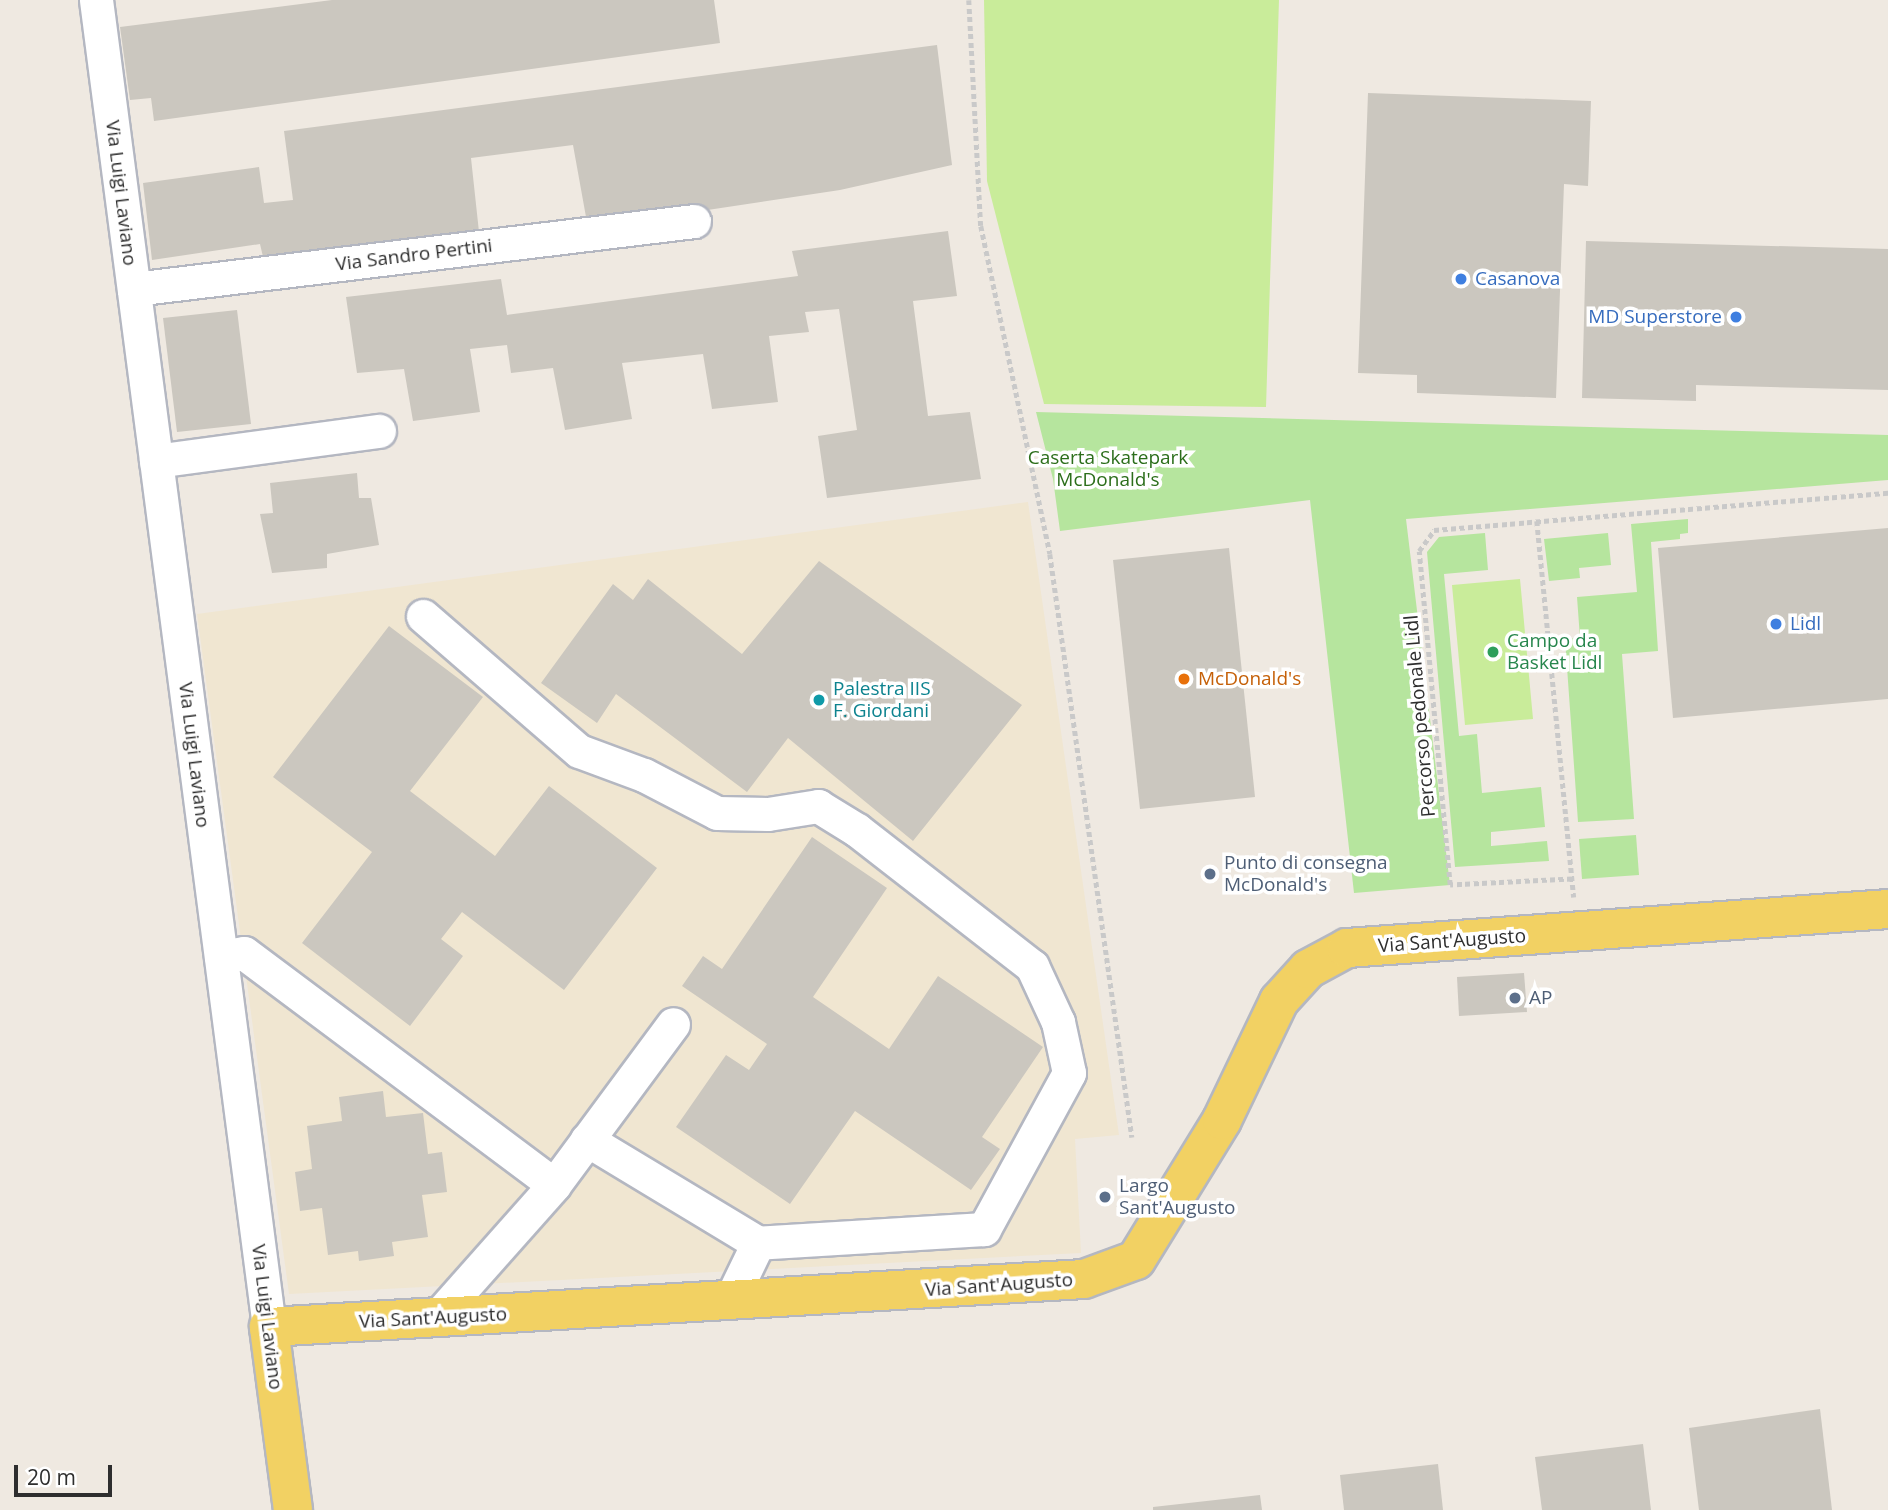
<!DOCTYPE html>
<style>
body{margin:0}
#map{position:relative;width:1888px;height:1510px;overflow:hidden;background:#efe9e1;font-family:"Open Sans",sans-serif}
div>[style]{position:absolute}
.education>*{inset:0;background:#f0e6d1}
.green>*{inset:0;background:#b6e59e}
.pitch>*{inset:0;background:#c9ec9a}
.building>*{inset:0;background:#cbc7bf}
.path>*{height:4.5px;margin-top:-2.25px;transform-origin:0;background:repeating-linear-gradient(90deg,#c9c9c9 0 5px,transparent 0 8.5px)}
.roads{filter:drop-shadow(2px 0 #b4b7c1) drop-shadow(-2px 0 #b4b7c1) drop-shadow(0 2px #b4b7c1) drop-shadow(0 -2px #b4b7c1)}
.minor>*{height:33px;margin:-16.5px;padding:0 16.5px;transform-origin:16.5px;border-radius:16.5px;background:#fff}
.major>*{height:38px;margin:-19px;padding:0 19px;transform-origin:19px;border-radius:19px;background:#f2d163}
.dots>*{width:19px;height:19px;translate:-50% -50%;box-sizing:border-box;border:4px solid #fff;border-radius:50%}
span{translate:-50% -50%;white-space:nowrap;text-align:center;line-height:1.15;-webkit-text-stroke:7px #fff;paint-order:stroke}
.street-label{font-size:19px;color:#2e2e2e}
.shop-label{font-size:19px;color:#366cbe}
.left{translate:0 -50%;text-align:left}
.right{translate:-100% -50%;text-align:right}
.park-label{font-size:19px;color:#2c6e1b}
.leisure-label{font-size:19px;color:#27864d}
.food-label{font-size:19px;color:#c56008}
.culture-label{font-size:19px;color:#0d838f}
.service-label{font-size:19px;color:#4e5e75}
.scale{position:absolute;left:14px;top:1465px;width:98px;height:32px;box-sizing:border-box;border:4px solid #2e2e2e;border-top:0;padding-left:9px;font-size:21px;line-height:24px;white-space:nowrap;color:#2e2e2e;-webkit-text-stroke:5px #fff;paint-order:stroke}
</style>
<div id="map">
<div class="education">
<div style="clip-path:polygon(1028px 502px,1119px 1135px,1075px 1139px,1081px 1253px,289px 1294px,197px 614px)"></div>
</div>
<div class="green">
<div style="clip-path:polygon(1036px 412px,1888px 435px,1888px 480px,1406px 519px,1450px 885px,1354px 893px,1310px 500px,1060px 531px,1053px 479px)"></div>
<div style="clip-path:polygon(1688px 519px,1688px 533px,1680px 534px,1680px 539px,1651px 542px,1658px 651px,1622px 654px,1634px 819px,1578px 822px,1565px 639px,1580px 638px,1577px 597px,1637px 592px,1631px 524px)"></div>
<div style="clip-path:polygon(1485px 533px,1488px 570px,1444px 574px,1459px 736px,1477px 734px,1482px 793px,1541px 787px,1545px 827px,1491px 832px,1491px 846px,1547px 841px,1549px 861px,1455px 867px,1427px 552px,1439px 537px)"></div>
<div style="clip-path:polygon(1608px 533px,1611px 565px,1579px 568px,1580px 578px,1549px 581px,1544px 539px)"></div>
<div style="clip-path:polygon(1636px 835px,1639px 875px,1582px 879px,1579px 839px)"></div>
</div>
<div class="pitch">
<div style="clip-path:polygon(984px 0,1279px 0,1266px 407px,1044px 404px,987px 181px)"></div>
<div style="clip-path:polygon(1520px 579px,1533px 719px,1465px 725px,1452px 585px)"></div>
</div>
<div class="building">
<div style="clip-path:polygon(332px 0,714px 0,720px 43px,154px 121px,151px 98px,130px 100px,120px 27px)"></div>
<div style="clip-path:polygon(937px 45px,952px 165px,840px 190px,588px 228px,573px 145px,471px 158px,479px 232px,264px 261px,260px 244px,152px 260px,143px 183px,259px 167px,264px 203px,293px 200px,284px 131px)"></div>
<div style="clip-path:polygon(1368px 93px,1591px 101px,1588px 186px,1564px 184px,1556px 398px,1417px 393px,1417px 375px,1358px 373px)"></div>
<div style="clip-path:polygon(948px 231px,957px 296px,913px 301px,928px 416px,970px 412px,981px 479px,827px 498px,818px 436px,857px 430px,839px 309px,805px 312px,809px 332px,769px 336px,778px 402px,712px 409px,703px 354px,622px 363px,632px 419px,565px 430px,553px 368px,511px 373px,507px 345px,470px 349px,480px 412px,413px 421px,404px 369px,357px 373px,346px 297px,501px 279px,507px 315px,798px 276px,792px 251px)"></div>
<div style="clip-path:polygon(1586px 241px,1888px 249px,1888px 390px,1696px 385px,1696px 401px,1582px 398px)"></div>
<div style="clip-path:polygon(237px 310px,251px 424px,177px 432px,163px 318px)"></div>
<div style="clip-path:polygon(357px 473px,359px 498px,371px 498px,379px 545px,327px 554px,327px 568px,272px 573px,260px 514px,273px 513px,270px 483px)"></div>
<div style="clip-path:polygon(1888px 528px,1888px 699px,1673px 718px,1658px 548px)"></div>
<div style="clip-path:polygon(1229px 548px,1255px 797px,1140px 809px,1113px 560px)"></div>
<div style="clip-path:polygon(819px 561px,1022px 705px,913px 841px,788px 738px,747px 792px,616px 694px,597px 723px,541px 683px,613px 584px,633px 600px,648px 579px,742px 654px)"></div>
<div style="clip-path:polygon(389px 626px,483px 697px,410px 791px,495px 856px,549px 786px,657px 868px,564px 990px,462px 912px,441px 939px,463px 956px,410px 1026px,302px 943px,372px 852px,273px 777px)"></div>
<div style="clip-path:polygon(812px 837px,887px 888px,813px 997px,889px 1049px,938px 976px,1043px 1047px,982px 1137px,1000px 1149px,971px 1190px,855px 1111px,790px 1204px,676px 1127px,726px 1055px,749px 1070px,767px 1044px,682px 986px,703px 956px,722px 969px)"></div>
<div style="clip-path:polygon(1524px 973px,1527px 1012px,1459px 1016px,1457px 977px)"></div>
<div style="clip-path:polygon(383px 1091px,386px 1117px,423px 1113px,428px 1154px,442px 1152px,447px 1192px,422px 1195px,428px 1237px,392px 1242px,394px 1256px,359px 1261px,358px 1251px,328px 1255px,322px 1208px,300px 1211px,295px 1172px,312px 1169px,307px 1126px,342px 1121px,339px 1097px)"></div>
<div style="clip-path:polygon(1820px 1409px,1832px 1510px,1699px 1510px,1689px 1428px)"></div>
<div style="clip-path:polygon(1643px 1444px,1651px 1510px,1542px 1510px,1535px 1457px)"></div>
<div style="clip-path:polygon(1438px 1464px,1443px 1510px,1344px 1510px,1340px 1475px)"></div>
<div style="clip-path:polygon(1260px 1495px,1262px 1510px,1153px 1510px,1153px 1507px)"></div>
</div>
<div class="path">
<div style="left:969px;top:0;width:226px;rotate:87deg"></div>
<div style="left:981px;top:226px;width:335px;rotate:78.1deg"></div>
<div style="left:1050px;top:554px;width:589px;rotate:81.99deg"></div>
<div style="left:1537px;top:521px;width:378px;rotate:84.4deg"></div>
<div style="left:1572px;top:879px;width:122px;rotate:177.2deg"></div>
<div style="left:1450px;top:885px;width:335px;rotate:-95.3deg"></div>
<div style="left:1419px;top:551px;width:26px;rotate:-54deg"></div>
<div style="left:1434px;top:530px;width:456px;rotate:-4.7deg"></div>
</div>
<div class="roads">
<div class="minor">
<div style="left:96px;top:0;width:1338px;rotate:82.57deg"></div>
<div style="left:134px;top:289px;width:564px;rotate:-6.92deg"></div>
<div style="left:156px;top:461px;width:225px;rotate:-7.7deg"></div>
<div style="left:423px;top:616px;width:206px;rotate:40.9deg"></div>
<div style="left:579px;top:751px;width:69px;rotate:20.3deg"></div>
<div style="left:644px;top:775px;width:82px;rotate:27.5deg"></div>
<div style="left:717px;top:813px;width:51px;rotate:1.1deg"></div>
<div style="left:768px;top:814px;width:51px;rotate:-9.1deg"></div>
<div style="left:818px;top:806px;width:46px;rotate:31.6deg"></div>
<div style="left:857px;top:830px;width:222px;rotate:37.9deg"></div>
<div style="left:1032px;top:966px;width:62px;rotate:65.1deg"></div>
<div style="left:1058px;top:1022px;width:52px;rotate:77.8deg"></div>
<div style="left:1069px;top:1073px;width:178px;rotate:118.6deg"></div>
<div style="left:984px;top:1229px;width:226px;rotate:176.5deg"></div>
<div style="left:758px;top:1243px;width:200px;rotate:-148.9deg"></div>
<div style="left:221px;top:957px;width:23px;rotate:-10deg"></div>
<div style="left:244px;top:953px;width:387px;rotate:36.8deg"></div>
<div style="left:554px;top:1185px;width:200px;rotate:-53.5deg"></div>
<div style="left:730px;top:1301px;width:64px;rotate:-64.2deg"></div>
<div style="left:437px;top:1317px;width:176px;rotate:-48.4deg"></div>
</div>
<div class="major">
<div style="left:293px;top:1510px;width:185px;rotate:-97.5deg"></div>
<div style="left:269px;top:1327px;width:816px;rotate:-3.37deg"></div>
<div style="left:1084px;top:1279px;width:55px;rotate:-20.1deg"></div>
<div style="left:1136px;top:1260px;width:164px;rotate:-58.4deg"></div>
<div style="left:1222px;top:1120px;width:132px;rotate:-64.4deg"></div>
<div style="left:1279px;top:1001px;width:43px;rotate:-47.8deg"></div>
<div style="left:1308px;top:969px;width:44px;rotate:-28.3deg"></div>
<div style="left:1347px;top:948px;width:542px;rotate:-4.12deg"></div>
</div>
</div>
<div class="dots">
<div style="left:1461px;top:279px;background:#3f7fe0"></div>
<div style="left:1736px;top:317px;background:#3f7fe0"></div>
<div style="left:1776px;top:624px;background:#3f7fe0"></div>
<div style="left:1493px;top:652px;background:#2e9e5b"></div>
<div style="left:1184px;top:679px;background:#e8710a"></div>
<div style="left:819px;top:700px;background:#0f9aa8"></div>
<div style="left:1210px;top:874px;background:#5c6f8a"></div>
<div style="left:1515px;top:998px;background:#5c6f8a"></div>
<div style="left:1105px;top:1197px;background:#5c6f8a"></div>
</div>
<div class="street-label">
<span style="left:121px;top:193px;rotate:83deg">Via Luigi Laviano</span>
<span style="left:414px;top:255px;rotate:-7deg">Via Sandro Pertini</span>
<span style="left:1420px;top:716px;rotate:-95deg">Percorso pedonale Lidl</span>
<span style="left:194px;top:755px;rotate:83deg">Via Luigi Laviano</span>
<span style="left:1452px;top:941px;rotate:-4deg">Via Sant'Augusto</span>
<span style="left:999px;top:1285px;rotate:-4deg">Via Sant'Augusto</span>
<span style="left:267px;top:1317px;rotate:83deg">Via Luigi Laviano</span>
<span style="left:433px;top:1318px;rotate:-3deg">Via Sant'Augusto</span>
</div>
<div class="shop-label">
<span class="left" style="left:1475px;top:279px">Casanova</span>
<span class="right" style="left:1722px;top:317px">MD Superstore</span>
<span class="left" style="left:1790px;top:624px">Lidl</span>
</div>
<div class="park-label">
<span style="left:1108px;top:469px">Caserta Skatepark<br>McDonald's</span>
</div>
<div class="leisure-label">
<span class="left" style="left:1507px;top:652px">Campo da<br>Basket Lidl</span>
</div>
<div class="food-label">
<span class="left" style="left:1198px;top:679px">McDonald's</span>
</div>
<div class="culture-label">
<span class="left" style="left:833px;top:700px">Palestra IIS<br>F. Giordani</span>
</div>
<div class="service-label">
<span class="left" style="left:1224px;top:874px">Punto di consegna<br>McDonald's</span>
<span class="left" style="left:1529px;top:998px">AP</span>
<span class="left" style="left:1119px;top:1197px">Largo<br>Sant'Augusto</span>
</div>
<div class="scale">20 m</div>
</div>
